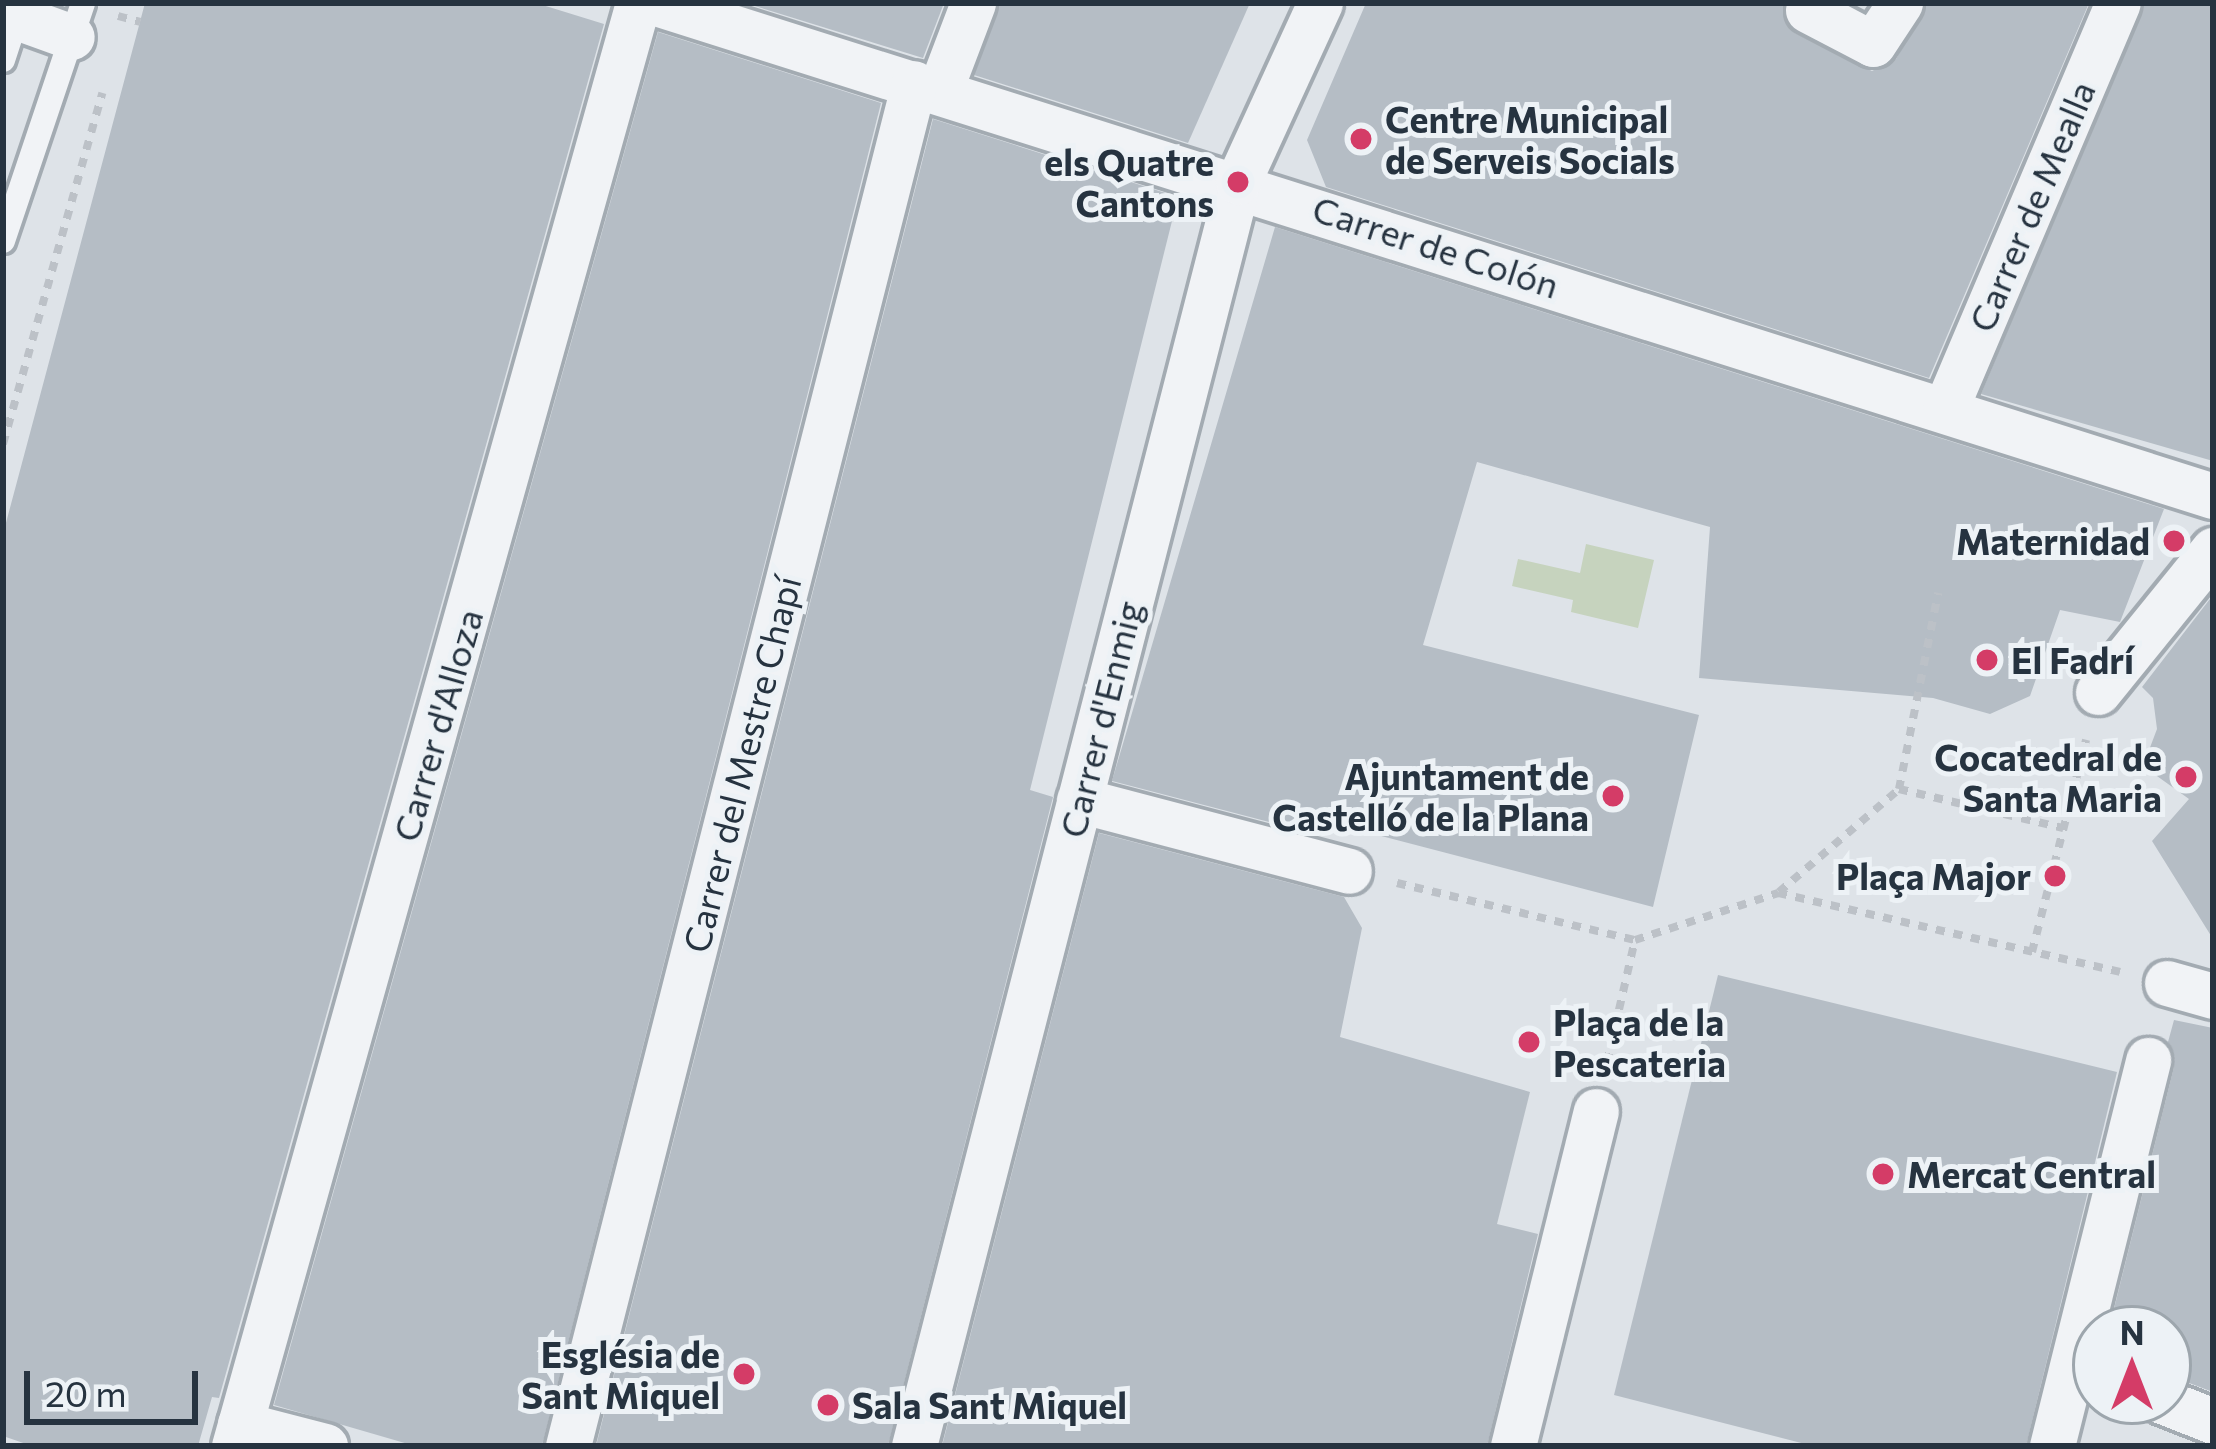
<!DOCTYPE html>
<meta charset="utf-8">
<style>
body{margin:0}
#map{position:relative;width:2216px;height:1449px;overflow:hidden;background:#dee3e8;font-family:Commissioner,sans-serif}
div>[style]{position:absolute}
.green>*{inset:0;background:#c6d3be}
.building>*{inset:0;background:#b5bdc5}
.path>*{height:8px;margin-top:-4px;transform-origin:0;background:repeating-linear-gradient(90deg,#bcc1c7 0 9px,transparent 0 18px)}
.roads{filter:drop-shadow(3px 0 #a3abb2) drop-shadow(-3px 0 #a3abb2) drop-shadow(0 3px #a3abb2) drop-shadow(0 -3px #a3abb2)}
.lane>*{height:24px;margin:-12px;padding:0 12px;transform-origin:12px;border-radius:12px;background:#f1f3f6}
.street>*{height:45px;margin:-22.5px;padding:0 22.5px;transform-origin:22.5px;border-radius:22.5px;background:#f1f3f6}
.dots>*{width:33px;height:33px;translate:-50% -50%;box-sizing:border-box;border:6px solid #edf2f6;border-radius:50%}
span{translate:-50% -50%;white-space:nowrap;text-align:center;line-height:1.15;-webkit-text-stroke:10px #edf2f6;paint-order:stroke}
.poi-label{font-size:36px;color:#263340;font-weight:700}
.left{translate:0 -50%;text-align:left}
.right{translate:-100% -50%;text-align:right}
.street-label{font-size:36px;color:#263340}
.frame{position:absolute;inset:0;border:6px solid #263340;pointer-events:none}
.north{position:absolute;left:2072px;top:1305px;width:120px;height:120px;box-sizing:border-box;background:#edf2f6;border:3px solid #9da6ad;border-radius:50%;rotate:0deg;font-size:33px;font-weight:700;line-height:48px;text-align:center;color:#263340}
.north::after{content:'';display:block;margin:auto;width:42px;height:54px;background:#d43c67;clip-path:polygon(50% 0,100% 100%,50% 72%,0 100%)}
.scale{position:absolute;left:24px;top:1371px;width:174px;height:54px;box-sizing:border-box;border:6px solid #263340;border-top:0;padding-left:15px;font-size:36px;line-height:42px;white-space:nowrap;color:#263340;-webkit-text-stroke:9px #edf2f6;paint-order:stroke}
</style>
<div id="map">
<div class="green">
<div style="clip-path:polygon(1586px 544px,1654px 560px,1638px 628px,1571px 612px,1573px 600px,1512px 586px,1518px 559px,1580px 573px)"></div>
</div>
<div class="building">
<div style="clip-path:polygon(145px 3px,536px 3px,604px 24px,219px 1398px,212px 1397px,198px 1446px,32px 1446px,3px 1436px,3px 534px)"></div>
<div style="clip-path:polygon(745px 3px,944px 3px,923px 58px)"></div>
<div style="clip-path:polygon(999px 3px,1250px 3px,1188px 143px,974px 75px)"></div>
<div style="clip-path:polygon(1366px 3px,1783px 3px,1795px 33px,1872px 71px,1896px 59px,1927px 3px,2089px 3px,1929px 378px,1326px 187px,1307px 140px)"></div>
<div style="clip-path:polygon(2144px 3px,2213px 3px,2213px 461px,1981px 394px)"></div>
<div style="clip-path:polygon(658px 32px,881px 103px,542px 1446px,415px 1446px,274px 1405px)"></div>
<div style="clip-path:polygon(933px 119px,1178px 197px,1030px 790px,1053px 797px,888px 1446px,596px 1446px)"></div>
<div style="clip-path:polygon(1275px 227px,2164px 509px,2120px 622px,2060px 610px,2030px 696px,1990px 714px,1933px 698px,1699px 678px,1710px 527px,1477px 462px,1423px 645px,1699px 715px,1653px 907px,1297px 814px,1307px 832px,1112px 781px)"></div>
<div style="clip-path:polygon(2213px 595px,2213px 939px,2152px 841px,2189px 799px,2143px 766px,2157px 729px,2153px 698px,2142px 687px)"></div>
<div style="clip-path:polygon(1099px 833px,1344px 897px,1362px 928px,1340px 1037px,1530px 1092px,1497px 1224px,1538px 1234px,1487px 1446px,942px 1446px)"></div>
<div style="clip-path:polygon(1718px 975px,2117px 1072px,2026px 1446px,1813px 1446px,1614px 1395px)"></div>
<div style="clip-path:polygon(2174px 1020px,2213px 1028px,2213px 1392px,2168px 1375px,2168px 1329px,2109px 1329px,2174px 1067px,2168px 1042px)"></div>
</div>
<div class="path">
<div style="left:118px;top:16px;width:23px;rotate:15deg"></div>
<div style="left:3px;top:444px;width:365px;rotate:-74.2deg"></div>
<div style="left:1899px;top:789px;width:169px;rotate:13.4deg"></div>
<div style="left:1397px;top:883px;width:245px;rotate:13.5deg"></div>
<div style="left:1635px;top:940px;width:151px;rotate:-18.2deg"></div>
<div style="left:1778px;top:893px;width:351px;rotate:13deg"></div>
<div style="left:1779px;top:892px;width:158px;rotate:-40.6deg"></div>
<div style="left:1899px;top:789px;width:200px;rotate:-78.7deg"></div>
<div style="left:2032px;top:952px;width:219px;rotate:-75.7deg"></div>
<div style="left:1607px;top:1062px;width:125px;rotate:-77.1deg"></div>
</div>
<div class="roads">
<div class="lane">
<div style="left:3px;top:60px;width:52px;rotate:-71.9deg"></div>
<div style="left:3px;top:241px;width:251px;rotate:-71.4deg"></div>
</div>
<div class="street">
<div style="left:656px;top:3px;width:1633px;rotate:17.57deg"></div>
<div style="left:1808px;top:10px;width:73px;rotate:27.6deg"></div>
<div style="left:1873px;top:44px;width:49px;rotate:-56.6deg"></div>
<div style="left:3px;top:12px;width:73px;rotate:19.9deg"></div>
<div style="left:940px;top:90px;width:93px;rotate:-69.2deg"></div>
<div style="left:1945px;top:410px;width:442px;rotate:-67deg"></div>
<div style="left:2098px;top:692px;width:183px;rotate:-51deg"></div>
<div style="left:1079px;top:800px;width:279px;rotate:14.7deg"></div>
<div style="left:2167px;top:983px;width:48px;rotate:15.8deg"></div>
<div style="left:2162px;top:1401px;width:55px;rotate:21.4deg"></div>
<div style="left:240px;top:1424px;width:88px;rotate:14.5deg"></div>
<div style="left:234px;top:1446px;width:1498px;rotate:-74.36deg"></div>
<div style="left:568px;top:1446px;width:1406px;rotate:-75.76deg"></div>
<div style="left:914px;top:1446px;width:1305px;rotate:-75.62deg"></div>
<div style="left:1238px;top:182px;width:197px;rotate:-65.4deg"></div>
<div style="left:1513px;top:1446px;width:345px;rotate:-76.1deg"></div>
<div style="left:2052px;top:1446px;width:398px;rotate:-76deg"></div>
</div>
</div>
<div class="dots">
<div style="left:1361px;top:139px;background:#d43c67"></div>
<div style="left:1238px;top:182px;background:#d43c67"></div>
<div style="left:2174px;top:541px;background:#d43c67"></div>
<div style="left:1987px;top:660px;background:#d43c67"></div>
<div style="left:2186px;top:777px;background:#d43c67"></div>
<div style="left:1613px;top:796px;background:#d43c67"></div>
<div style="left:2055px;top:876px;background:#d43c67"></div>
<div style="left:1529px;top:1042px;background:#d43c67"></div>
<div style="left:1883px;top:1174px;background:#d43c67"></div>
<div style="left:744px;top:1374px;background:#d43c67"></div>
<div style="left:828px;top:1405px;background:#d43c67"></div>
</div>
<div class="poi-label">
<span class="left" style="left:1385px;top:139px">Centre Municipal<br>de Serveis Socials</span>
<span class="right" style="left:1214px;top:182px">els Quatre<br>Cantons</span>
<span class="right" style="left:2150px;top:541px">Maternidad</span>
<span class="left" style="left:2011px;top:660px">El Fadrí</span>
<span class="right" style="left:2162px;top:777px">Cocatedral de<br>Santa Maria</span>
<span class="right" style="left:1589px;top:796px">Ajuntament de<br>Castelló de la Plana</span>
<span class="right" style="left:2031px;top:876px">Plaça Major</span>
<span class="left" style="left:1553px;top:1042px">Plaça de la<br>Pescateria</span>
<span class="left" style="left:1907px;top:1174px">Mercat Central</span>
<span class="right" style="left:720px;top:1374px">Església de<br>Sant Miquel</span>
<span class="left" style="left:852px;top:1405px">Sala Sant Miquel</span>
</div>
<div class="street-label">
<span style="left:2031px;top:206px;rotate:-67deg">Carrer de Mealla</span>
<span style="left:1436px;top:246px;rotate:18deg">Carrer de Colón</span>
<span style="left:1100px;top:719px;rotate:-76deg">Carrer d'Enmig</span>
<span style="left:437px;top:725px;rotate:-74deg">Carrer d'Alloza</span>
<span style="left:741px;top:764px;rotate:-76deg">Carrer del Mestre Chapí</span>
</div>
<div class="frame"></div>
<div class="north">N</div>
<div class="scale">20 m</div>
</div>
